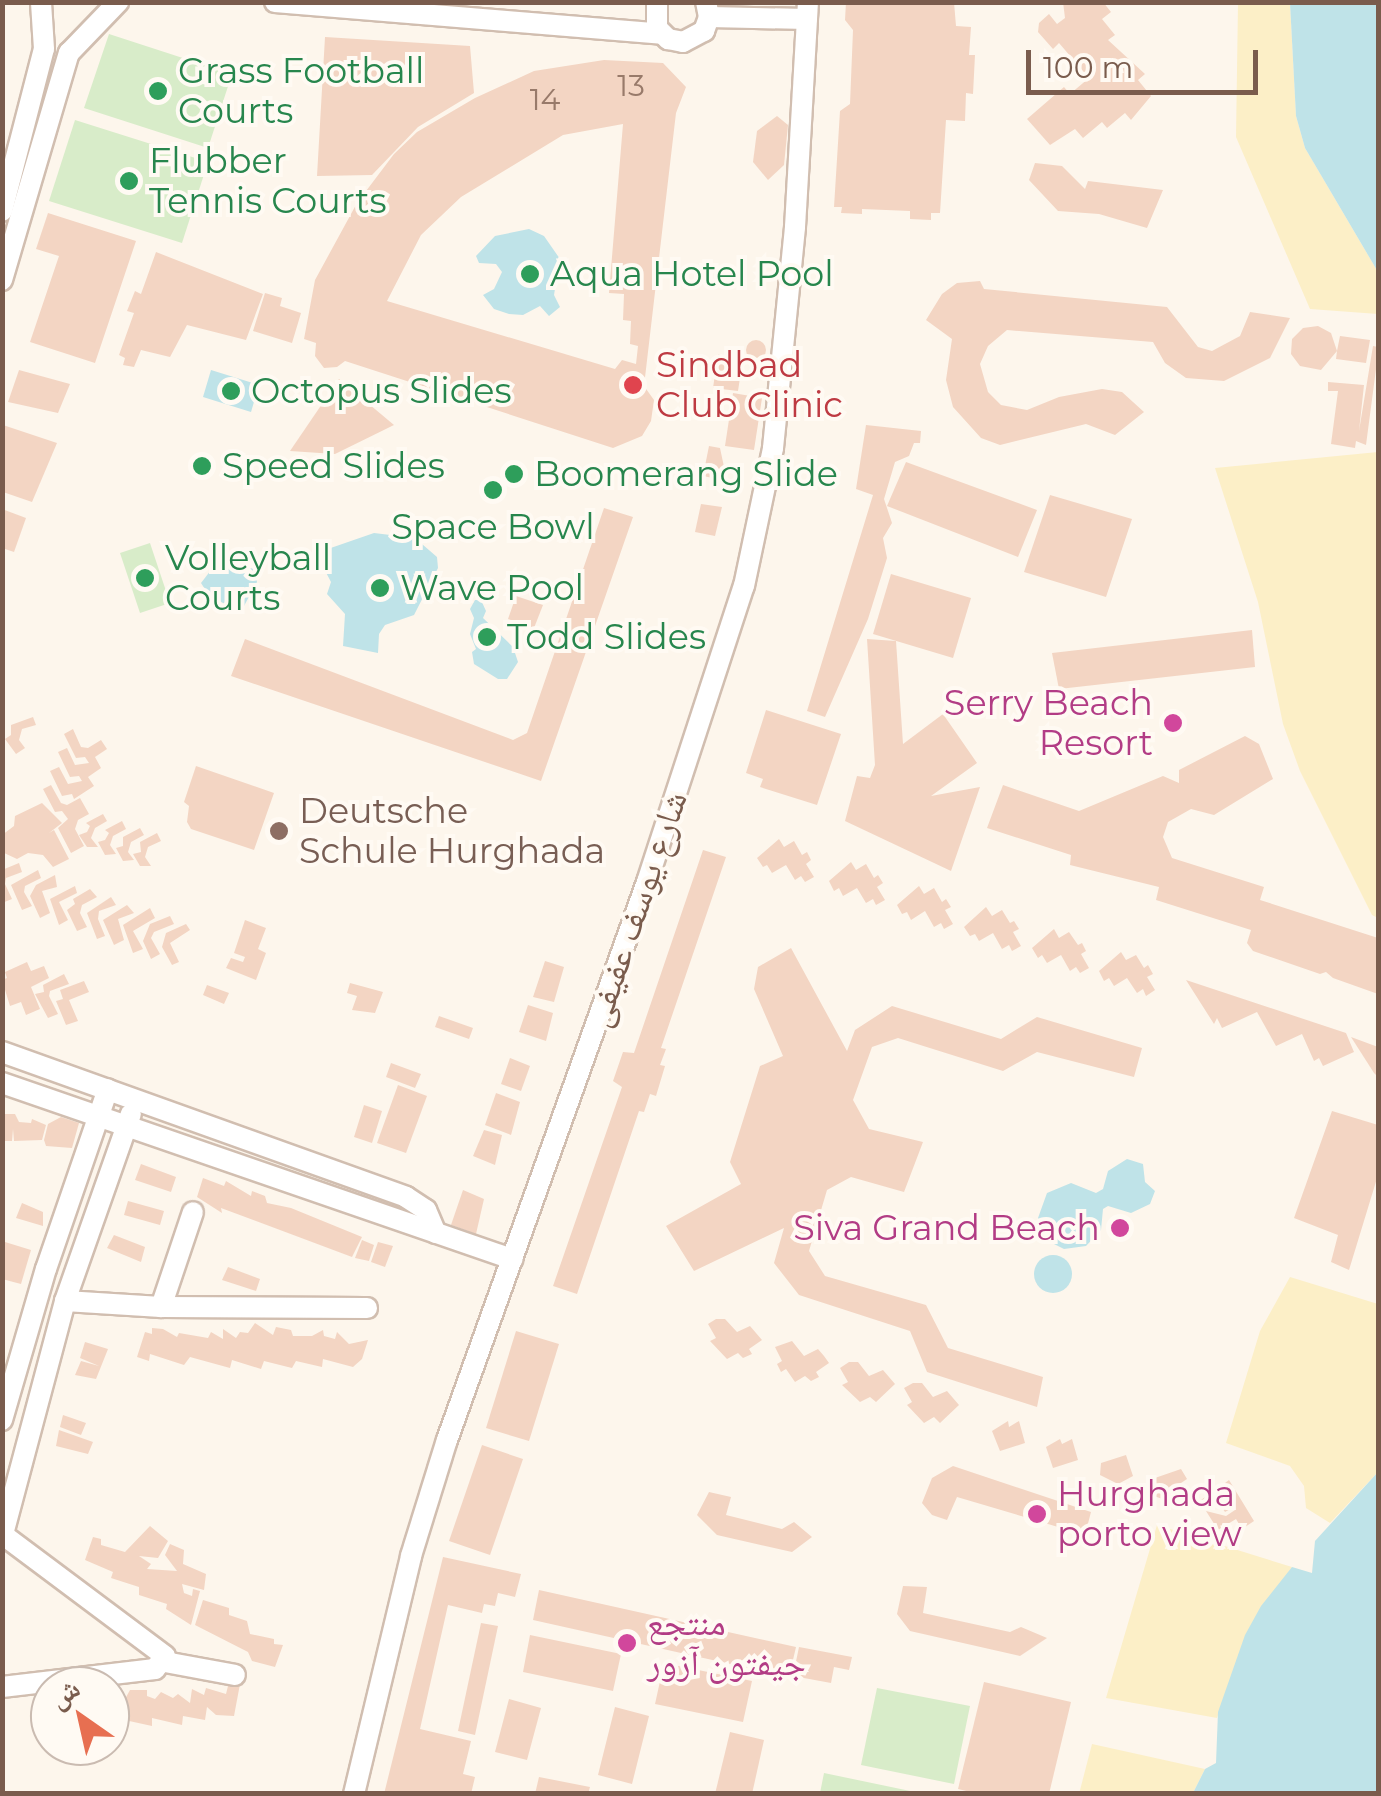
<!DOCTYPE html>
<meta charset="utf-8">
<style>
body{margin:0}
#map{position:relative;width:1381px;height:1796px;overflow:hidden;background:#fdf6ec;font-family:Montserrat,"Noto Naskh Arabic",sans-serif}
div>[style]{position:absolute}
.green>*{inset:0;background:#d8ecc9}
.sand>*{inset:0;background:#fcefc7}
.water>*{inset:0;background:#bfe3e8}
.round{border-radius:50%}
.building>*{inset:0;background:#f3d5c3}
.roads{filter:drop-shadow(2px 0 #d1beb0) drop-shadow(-2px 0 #d1beb0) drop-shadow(0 2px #d1beb0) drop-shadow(0 -2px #d1beb0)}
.minor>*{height:20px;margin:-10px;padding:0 10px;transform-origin:10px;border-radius:10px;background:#fff}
.dots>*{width:28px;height:28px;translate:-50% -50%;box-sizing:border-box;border:5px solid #fffaf3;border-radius:50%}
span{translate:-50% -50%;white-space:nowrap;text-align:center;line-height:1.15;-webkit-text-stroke:8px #fffaf3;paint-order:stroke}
.number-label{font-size:30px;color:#987a6a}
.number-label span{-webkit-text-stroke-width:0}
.leisure-label{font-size:35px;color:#27864d}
.left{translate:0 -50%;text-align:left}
.health-label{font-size:35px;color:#be3a42}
.hotel-label{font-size:35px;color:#b23c85}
.right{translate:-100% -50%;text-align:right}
.education-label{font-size:35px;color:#785e54}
.street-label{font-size:35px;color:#7a5c4d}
.frame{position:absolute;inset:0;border:5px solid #7a5c4d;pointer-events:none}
.north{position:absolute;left:30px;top:1666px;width:100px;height:100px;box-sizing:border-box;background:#fffaf3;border:2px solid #cabbb1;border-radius:50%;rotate:326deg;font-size:28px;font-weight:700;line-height:40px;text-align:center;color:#7a5c4d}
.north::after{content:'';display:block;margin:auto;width:35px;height:45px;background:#e76f51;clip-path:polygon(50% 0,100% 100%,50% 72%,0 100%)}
.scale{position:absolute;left:1026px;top:50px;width:232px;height:45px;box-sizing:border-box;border:5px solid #7a5c4d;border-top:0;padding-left:12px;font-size:30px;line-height:35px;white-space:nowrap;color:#7a5c4d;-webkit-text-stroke:8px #fffaf3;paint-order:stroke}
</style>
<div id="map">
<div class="green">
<div style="clip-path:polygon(109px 34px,232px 74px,208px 148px,84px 108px)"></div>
<div style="clip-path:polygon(75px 120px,208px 162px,182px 243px,49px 201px)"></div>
<div style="clip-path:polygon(150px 543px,170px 603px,140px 613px,120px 553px)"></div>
<div style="clip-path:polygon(877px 1688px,970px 1706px,954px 1784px,861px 1765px)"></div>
<div style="clip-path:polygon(824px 1773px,915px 1792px,915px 1793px,820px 1793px)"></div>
</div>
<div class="sand">
<div style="clip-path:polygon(1238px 3px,1290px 3px,1296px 116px,1305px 148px,1378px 272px,1378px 314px,1310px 309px,1236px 137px)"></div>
<div style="clip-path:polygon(1378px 452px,1378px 918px,1372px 915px,1300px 771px,1283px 724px,1258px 602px,1215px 468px)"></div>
<div style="clip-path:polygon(1290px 1277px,1378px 1304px,1378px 1472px,1330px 1523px,1306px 1508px,1304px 1486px,1290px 1466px,1226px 1443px,1260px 1331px)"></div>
<div style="clip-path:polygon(1157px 1525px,1292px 1567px,1246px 1635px,1217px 1718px,1106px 1698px)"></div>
<div style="clip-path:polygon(1092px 1744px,1205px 1769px,1193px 1793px,1079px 1794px)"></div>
</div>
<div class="water">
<div style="clip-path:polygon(1290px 3px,1378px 3px,1378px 272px,1305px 148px,1296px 116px)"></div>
<div style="clip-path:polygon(529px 229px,544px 236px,560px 259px,554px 295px,560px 307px,549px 316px,540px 306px,523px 315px,509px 314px,494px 309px,483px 295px,494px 289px,502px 272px,496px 264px,479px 263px,476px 256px,495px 236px)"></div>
<div style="clip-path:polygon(211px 370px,259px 385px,251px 412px,203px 397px)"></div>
<div style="clip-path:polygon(374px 533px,415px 538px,437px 557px,438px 568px,414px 615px,385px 625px,379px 634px,378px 653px,343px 646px,345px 614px,327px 594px,331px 582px,321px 563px,322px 551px)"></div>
<div style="clip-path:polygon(232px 563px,254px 569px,257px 582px,244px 606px,233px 609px,208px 594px,201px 583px,211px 570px)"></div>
<div style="clip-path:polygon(475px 600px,481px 600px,486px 611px,483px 618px,513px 647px,518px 662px,507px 679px,498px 679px,474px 664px,472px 652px,476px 649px,470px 634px,474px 618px,470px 609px)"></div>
<div style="clip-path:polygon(1127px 1159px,1143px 1164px,1145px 1182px,1155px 1191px,1150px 1204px,1131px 1213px,1108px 1206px,1103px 1209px,1101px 1230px,1086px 1246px,1064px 1249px,1050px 1242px,1038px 1218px,1047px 1193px,1071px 1183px,1096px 1193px,1103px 1189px,1108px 1171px)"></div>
<div class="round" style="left:1034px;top:1255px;width:38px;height:38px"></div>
<div style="clip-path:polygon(1378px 1472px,1378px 1793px,1193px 1793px,1205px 1769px,1216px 1763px,1218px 1712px,1245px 1635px,1261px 1606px,1292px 1567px,1312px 1573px,1315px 1541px)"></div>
</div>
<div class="building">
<div style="clip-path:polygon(846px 2px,954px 2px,956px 26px,971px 27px,969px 55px,975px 55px,973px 94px,966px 93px,965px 121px,946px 120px,940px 213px,931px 213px,931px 220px,910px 219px,910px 211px,862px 209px,862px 214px,841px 213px,842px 207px,834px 207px,840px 111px,850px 104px,853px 30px,845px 20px)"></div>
<div style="clip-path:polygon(1063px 2px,1103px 2px,1111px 12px,1102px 19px,1115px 35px,1108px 40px,1145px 74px,1138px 80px,1151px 96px,1131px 120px,1125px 113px,1107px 128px,1102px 122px,1083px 138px,1075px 129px,1050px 145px,1027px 119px,1064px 87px,1070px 94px,1089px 78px,1059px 43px,1053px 49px,1038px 32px,1039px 23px,1049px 14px,1057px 24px,1065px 18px)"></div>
<div style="clip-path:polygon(325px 37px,470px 46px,474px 93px,418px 127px,372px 175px,317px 176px)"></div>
<div style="clip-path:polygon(evenodd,604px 60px,663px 63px,686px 87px,676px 113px,644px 386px,654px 400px,651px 421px,642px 436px,613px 448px,345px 361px,337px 367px,324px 368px,315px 356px,316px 343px,304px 339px,315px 280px,357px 203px,394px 154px,417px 132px,475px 98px,534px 71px,604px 60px,623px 124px,609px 293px,624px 294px,623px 320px,631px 321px,630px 344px,638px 346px,636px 364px,622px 360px,615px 369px,387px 301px,421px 235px,461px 197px,563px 135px,623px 124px)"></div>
<div style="clip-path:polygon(777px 116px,788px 125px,784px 165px,768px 180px,753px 162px,757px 131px)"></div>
<div style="clip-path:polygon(1035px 163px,1062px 166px,1085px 189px,1088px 181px,1163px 190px,1147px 228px,1099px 214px,1058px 211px,1029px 180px)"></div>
<div style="clip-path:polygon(48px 213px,136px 241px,95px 363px,30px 342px,59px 256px,36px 249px)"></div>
<div style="clip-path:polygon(156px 252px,263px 294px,246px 340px,187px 325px,170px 357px,141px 350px,134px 367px,123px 365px,125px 358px,119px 355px,134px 313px,127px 311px,135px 291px,141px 294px)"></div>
<div style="clip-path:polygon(980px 281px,984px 289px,1167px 307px,1198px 347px,1212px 351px,1240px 336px,1250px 312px,1290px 318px,1270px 358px,1224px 381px,1186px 378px,1165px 363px,1153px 342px,1007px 330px,988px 346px,980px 364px,988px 392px,1001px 405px,1027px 410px,1059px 397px,1102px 389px,1122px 392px,1144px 412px,1115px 435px,1086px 424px,1000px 445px,981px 438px,953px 407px,946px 380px,952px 339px,926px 320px,942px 294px,957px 283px)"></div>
<div style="clip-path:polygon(265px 293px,282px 298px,280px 306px,301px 313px,292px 343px,253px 331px)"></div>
<div style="clip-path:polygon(1318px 326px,1331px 333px,1337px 351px,1340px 336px,1370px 340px,1366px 363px,1336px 359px,1337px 351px,1321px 370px,1300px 366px,1291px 354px,1292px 339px,1303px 328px)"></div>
<div class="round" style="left:746px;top:340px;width:20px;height:20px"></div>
<div style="clip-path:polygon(1373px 346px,1378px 347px,1378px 354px,1366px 445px,1356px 441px,1355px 448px,1331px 444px,1338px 391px,1328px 391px,1328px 382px,1364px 385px,1359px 431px)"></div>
<div style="clip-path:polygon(718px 354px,743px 358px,738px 391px,713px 388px)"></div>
<div style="clip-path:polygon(19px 370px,70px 384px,58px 413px,8px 402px)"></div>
<div style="clip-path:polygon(339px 379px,394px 425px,335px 454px,290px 451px)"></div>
<div style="clip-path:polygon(733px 393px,762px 398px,754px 450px,725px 446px)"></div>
<div style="clip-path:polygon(3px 425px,57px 443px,32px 502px,3px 492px)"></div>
<div style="clip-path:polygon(866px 425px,921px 431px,920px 443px,914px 443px,909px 456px,895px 462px,884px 499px,892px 523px,883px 538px,887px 558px,868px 619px,825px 717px,807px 711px,873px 495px,856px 489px)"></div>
<div style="clip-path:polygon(709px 446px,720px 448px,727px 481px,703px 476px)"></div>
<div style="clip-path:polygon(906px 462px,1037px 510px,1018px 557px,887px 506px)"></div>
<div style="clip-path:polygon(1050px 495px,1132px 519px,1106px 597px,1024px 572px)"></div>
<div style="clip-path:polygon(701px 504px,722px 507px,715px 536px,695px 532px)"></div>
<div style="clip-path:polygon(604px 508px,633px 517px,541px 781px,231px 676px,245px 639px,513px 740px,527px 733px)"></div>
<div style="clip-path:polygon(2px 509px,26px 518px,14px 552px,2px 548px)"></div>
<div style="clip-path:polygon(891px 574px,971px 598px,953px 658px,873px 634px)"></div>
<div style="clip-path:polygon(516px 596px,543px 605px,534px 628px,508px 619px)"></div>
<div style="clip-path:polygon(1252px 630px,1255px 667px,1059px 689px,1052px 653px)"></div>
<div style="clip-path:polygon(867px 639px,896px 641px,903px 744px,943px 714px,977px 763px,931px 796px,980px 787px,951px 871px,845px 821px,857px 776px,870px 778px,875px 765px)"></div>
<div style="clip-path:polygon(766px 710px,841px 734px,817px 805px,760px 787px,763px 779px,746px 773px)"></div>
<div style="clip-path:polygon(33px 717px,36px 725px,22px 729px,19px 740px,25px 748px,16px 754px,5px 739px,11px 735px,11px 725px)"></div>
<div style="clip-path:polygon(73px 729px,81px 747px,88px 748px,101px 740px,107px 749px,95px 757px,101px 768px,88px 777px,94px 786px,74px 799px,72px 794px,62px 796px,50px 771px,59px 767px,68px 784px,82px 781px,79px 776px,70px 777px,58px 752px,67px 748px,75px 765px,89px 763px,85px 757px,76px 758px,64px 734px)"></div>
<div style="clip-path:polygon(1245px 736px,1259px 744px,1273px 779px,1214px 815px,1191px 809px,1168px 822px,1163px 837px,1172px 858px,1264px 887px,1260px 900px,1378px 938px,1378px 994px,1333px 978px,1326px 972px,1320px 974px,1253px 951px,1247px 943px,1251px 930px,1156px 900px,1159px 887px,1070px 865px,1071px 855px,987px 828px,1003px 785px,1079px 811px,1163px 776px,1179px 783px,1179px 770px)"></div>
<div style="clip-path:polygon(196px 766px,274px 793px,254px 850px,191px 829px,187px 822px,189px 806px,184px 802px)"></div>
<div style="clip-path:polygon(51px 785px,61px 803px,67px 805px,80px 798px,89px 814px,78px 820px,75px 829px,84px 846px,71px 853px,58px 828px,68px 819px,62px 811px,55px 812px,43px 789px)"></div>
<div style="clip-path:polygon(42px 803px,62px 823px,49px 833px,54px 830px,69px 859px,53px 867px,43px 855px,28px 853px,17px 859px,2px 852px,2px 835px,14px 826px,15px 816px)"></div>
<div style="clip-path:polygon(103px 814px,107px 821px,95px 828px,91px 838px,98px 847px,87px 847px,79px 835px,87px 832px,90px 826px,86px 823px)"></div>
<div style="clip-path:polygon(122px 821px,126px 829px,113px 836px,110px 845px,116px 854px,105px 855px,98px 842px,105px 840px,109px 833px,105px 830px)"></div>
<div style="clip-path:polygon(140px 828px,144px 835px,131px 842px,128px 852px,134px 860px,123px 861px,116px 848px,123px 846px,123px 837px)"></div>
<div style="clip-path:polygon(157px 833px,161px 841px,148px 847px,145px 857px,151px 866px,140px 866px,133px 854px,141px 852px,140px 842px)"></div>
<div style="clip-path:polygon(779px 839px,784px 847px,794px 841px,802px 855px,807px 852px,811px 860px,806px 864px,814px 877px,805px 882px,801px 876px,795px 880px,786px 865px,772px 873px,767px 865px,763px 867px,757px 858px)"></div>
<div style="clip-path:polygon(703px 850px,726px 857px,661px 1048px,666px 1049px,660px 1065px,665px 1066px,656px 1096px,650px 1094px,644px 1112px,639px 1111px,577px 1294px,553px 1286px,622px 1087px,613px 1081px,623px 1052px,634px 1053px)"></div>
<div style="clip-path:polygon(851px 862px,856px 870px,866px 864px,874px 878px,878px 875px,883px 883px,877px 887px,885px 900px,876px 905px,873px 899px,866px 903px,857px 888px,843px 896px,839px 888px,834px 891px,829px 881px)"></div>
<div style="clip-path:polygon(19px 863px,22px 872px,6px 878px,5px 884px,12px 899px,2px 903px,2px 870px)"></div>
<div style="clip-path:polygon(38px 870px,41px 878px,25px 886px,24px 892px,32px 906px,22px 910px,11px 885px)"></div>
<div style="clip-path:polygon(55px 875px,57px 887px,42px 891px,50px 913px,40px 918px,30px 896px,36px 885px)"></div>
<div style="clip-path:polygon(75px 886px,77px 893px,59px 902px,68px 920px,59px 925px,50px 899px)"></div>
<div style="clip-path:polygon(919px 886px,924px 894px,934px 888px,942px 902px,946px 899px,951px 907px,945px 910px,953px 924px,944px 929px,941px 923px,934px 927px,925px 911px,911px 920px,907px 912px,902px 914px,897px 905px)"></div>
<div style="clip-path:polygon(90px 889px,97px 897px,82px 905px,80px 913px,87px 927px,77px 931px,67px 910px,75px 904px,73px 899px)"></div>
<div style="clip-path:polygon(111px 897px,116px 905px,99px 911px,98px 919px,105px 936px,97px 939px,87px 913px)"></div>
<div style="clip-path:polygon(127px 905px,134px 913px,118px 919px,124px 940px,114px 945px,103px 920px)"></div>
<div style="clip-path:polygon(986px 907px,992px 916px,1002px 910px,1010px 923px,1014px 921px,1019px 929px,1013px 932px,1021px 946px,1012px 951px,1009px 945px,1002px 949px,993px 933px,979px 941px,975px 934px,970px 936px,964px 927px)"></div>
<div style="clip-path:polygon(150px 908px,155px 918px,133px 931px,143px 949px,133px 953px,123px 925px)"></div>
<div style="clip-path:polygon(170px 916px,174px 924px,154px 932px,151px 938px,160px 954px,151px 959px,143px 941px,150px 924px)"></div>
<div style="clip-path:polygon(245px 920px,266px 928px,258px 949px,266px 953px,256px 980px,226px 968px,231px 958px,243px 962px,245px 957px,234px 953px)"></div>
<div style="clip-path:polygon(186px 924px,190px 930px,170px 943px,179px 962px,172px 965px,162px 947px,166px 933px)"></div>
<div style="clip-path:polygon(1054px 929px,1059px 938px,1069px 932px,1078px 945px,1082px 943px,1086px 951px,1081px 954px,1089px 968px,1080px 973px,1076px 967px,1070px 971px,1061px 955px,1047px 963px,1042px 955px,1038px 958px,1032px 948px)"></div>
<div style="clip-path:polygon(791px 948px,847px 1051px,855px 1030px,892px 1006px,1001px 1039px,1037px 1017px,1142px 1048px,1134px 1077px,1037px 1052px,1003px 1071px,898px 1038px,872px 1047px,853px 1100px,869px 1129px,923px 1142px,904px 1192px,851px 1177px,827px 1190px,809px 1251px,825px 1276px,926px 1305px,948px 1348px,1043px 1377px,1037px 1407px,927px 1372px,910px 1331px,799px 1295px,774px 1263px,784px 1228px,694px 1271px,666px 1226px,741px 1184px,730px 1162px,760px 1066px,783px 1056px,754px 989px,758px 967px)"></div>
<div style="clip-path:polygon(1121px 952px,1126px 960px,1136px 955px,1144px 968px,1148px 965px,1153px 974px,1147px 977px,1155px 990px,1146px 996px,1143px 989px,1137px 993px,1127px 978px,1114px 986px,1109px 978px,1104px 981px,1099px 971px)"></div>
<div style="clip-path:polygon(545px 961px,564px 967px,554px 1002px,533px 997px)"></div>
<div style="clip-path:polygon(27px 962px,31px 971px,44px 966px,49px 978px,31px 987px,40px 1009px,26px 1015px,21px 1002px,10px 1006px,2px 980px,7px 978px,5px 972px)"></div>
<div style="clip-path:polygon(64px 974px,69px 984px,50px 991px,49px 996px,58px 1014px,48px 1018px,35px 994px,44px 992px,43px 985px)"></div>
<div style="clip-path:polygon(1186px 980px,1346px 1033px,1354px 1052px,1323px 1066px,1319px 1058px,1314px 1061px,1302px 1034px,1276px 1046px,1257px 1012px,1222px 1028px,1217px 1018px,1214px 1024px)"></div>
<div style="clip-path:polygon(84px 981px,89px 992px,69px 1000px,78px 1021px,66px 1025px,56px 1001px,63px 999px,60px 990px)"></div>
<div style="clip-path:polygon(350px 983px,383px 992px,375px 1013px,352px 1010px,357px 996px,347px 993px)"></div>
<div style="clip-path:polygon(207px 985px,229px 993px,224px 1004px,203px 995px)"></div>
<div style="clip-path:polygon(528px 1005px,553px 1013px,546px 1041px,519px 1032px)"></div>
<div style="clip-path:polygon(439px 1016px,473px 1028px,469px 1039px,435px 1027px)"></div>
<div style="clip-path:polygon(1351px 1037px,1378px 1047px,1378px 1077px,1374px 1073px)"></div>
<div style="clip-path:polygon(510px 1058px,530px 1066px,521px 1091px,501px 1084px)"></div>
<div style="clip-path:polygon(391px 1063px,421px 1074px,415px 1088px,386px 1077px)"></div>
<div style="clip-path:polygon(398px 1085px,427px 1096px,406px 1153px,377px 1143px)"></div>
<div style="clip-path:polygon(496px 1093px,520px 1102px,511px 1135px,485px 1125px)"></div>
<div style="clip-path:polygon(364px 1105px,382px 1111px,372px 1143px,354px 1137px)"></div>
<div style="clip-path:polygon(1332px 1111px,1378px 1125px,1378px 1175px,1349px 1270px,1331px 1262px,1338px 1235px,1294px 1218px)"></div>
<div style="clip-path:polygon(2px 1114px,15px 1114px,19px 1122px,31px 1123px,32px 1119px,46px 1125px,42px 1140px,14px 1141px,13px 1129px,12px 1141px,2px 1141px)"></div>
<div style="clip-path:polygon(61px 1117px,79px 1123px,72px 1148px,46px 1146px,44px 1140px,48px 1124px)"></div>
<div style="clip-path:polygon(484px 1130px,502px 1135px,495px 1165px,473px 1156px)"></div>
<div style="clip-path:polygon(141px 1164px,176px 1177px,171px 1192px,135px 1180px)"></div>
<div style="clip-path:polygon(203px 1178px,224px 1186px,226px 1181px,251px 1196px,252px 1191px,265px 1196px,267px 1203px,291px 1208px,362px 1237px,352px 1257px,221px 1208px,222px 1213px,197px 1197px)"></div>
<div style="clip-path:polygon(463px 1190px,484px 1199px,476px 1234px,451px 1225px)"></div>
<div style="clip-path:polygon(128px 1201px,164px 1211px,160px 1225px,124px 1215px)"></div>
<div style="clip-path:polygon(22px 1203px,43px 1212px,43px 1226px,16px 1218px)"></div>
<div style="clip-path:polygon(114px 1235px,145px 1247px,141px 1262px,107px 1248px)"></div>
<div style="clip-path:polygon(362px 1240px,374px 1245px,369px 1261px,355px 1258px)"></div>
<div style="clip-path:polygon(5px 1242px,31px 1250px,21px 1284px,2px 1279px)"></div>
<div style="clip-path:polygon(378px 1242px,393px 1246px,385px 1267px,371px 1262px)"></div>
<div style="clip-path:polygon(228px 1267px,260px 1279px,256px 1291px,222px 1280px)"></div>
<div style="clip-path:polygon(716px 1319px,725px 1319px,737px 1332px,750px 1326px,762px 1340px,749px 1349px,752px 1354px,743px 1358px,738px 1353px,727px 1359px,710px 1341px,716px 1338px,708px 1324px)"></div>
<div style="clip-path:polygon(255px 1323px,273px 1335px,276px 1327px,291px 1330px,293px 1336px,312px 1336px,323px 1330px,324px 1336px,335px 1339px,337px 1332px,349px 1344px,368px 1340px,362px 1359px,353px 1367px,323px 1359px,322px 1367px,296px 1361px,292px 1368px,264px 1361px,261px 1369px,232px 1360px,230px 1368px,190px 1357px,184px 1365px,150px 1354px,149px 1361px,137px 1357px,145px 1332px,152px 1334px,152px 1328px,163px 1329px,177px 1337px,179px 1333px,208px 1338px,211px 1332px,223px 1339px,223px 1329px,236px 1338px,240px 1332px,248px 1333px)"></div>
<div style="clip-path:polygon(516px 1331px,559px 1344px,529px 1441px,486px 1428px)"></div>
<div style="clip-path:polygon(792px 1341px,804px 1356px,818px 1349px,824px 1356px,829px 1363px,816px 1372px,819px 1377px,811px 1381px,805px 1376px,795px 1382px,786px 1369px,781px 1372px,777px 1364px,782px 1361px,775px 1347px)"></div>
<div style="clip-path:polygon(85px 1342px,108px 1349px,96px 1379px,75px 1375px,81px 1361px,99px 1366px,80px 1358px)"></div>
<div style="clip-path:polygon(849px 1362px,858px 1362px,869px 1376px,883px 1370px,895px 1384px,876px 1402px,870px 1397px,860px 1402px,842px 1385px,848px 1382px,840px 1368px)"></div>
<div style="clip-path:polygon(913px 1383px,922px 1383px,933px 1397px,947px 1391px,959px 1405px,940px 1423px,934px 1417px,924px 1423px,907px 1405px,912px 1402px,904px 1388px)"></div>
<div style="clip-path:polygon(63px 1415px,86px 1423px,81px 1435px,60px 1427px)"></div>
<div style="clip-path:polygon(1008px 1421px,1009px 1427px,1019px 1421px,1025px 1443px,1000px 1451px,992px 1431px)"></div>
<div style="clip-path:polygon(59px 1430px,93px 1442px,88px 1454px,56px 1446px)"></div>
<div style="clip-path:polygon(1060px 1439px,1062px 1444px,1072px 1439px,1078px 1460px,1053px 1468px,1046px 1447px)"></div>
<div style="clip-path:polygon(482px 1445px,523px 1459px,490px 1555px,449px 1541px)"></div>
<div style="clip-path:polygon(1126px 1455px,1133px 1476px,1118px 1484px,1100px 1475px,1101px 1463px)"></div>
<div style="clip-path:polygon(953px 1466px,1091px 1512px,1085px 1535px,957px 1497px,947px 1520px,932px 1515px,922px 1503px,932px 1478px)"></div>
<div style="clip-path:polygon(1181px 1469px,1187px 1479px,1181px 1483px,1183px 1492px,1168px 1501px,1154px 1496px,1152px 1479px)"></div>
<div style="clip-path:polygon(1229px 1480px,1254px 1521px,1242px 1529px,1236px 1519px,1218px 1530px,1206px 1511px,1226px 1516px,1235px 1510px,1221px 1486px)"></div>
<div style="clip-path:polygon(1219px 1487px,1232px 1508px,1225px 1512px,1216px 1499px,1205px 1506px,1201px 1500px)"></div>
<div style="clip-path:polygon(709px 1492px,731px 1497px,726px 1515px,782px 1529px,794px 1522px,812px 1537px,792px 1552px,717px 1535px,697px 1515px)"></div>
<div style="clip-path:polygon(150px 1526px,168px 1541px,158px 1558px,139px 1556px,151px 1564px,147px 1569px,177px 1571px,165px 1555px,170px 1544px,184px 1550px,183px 1564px,206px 1574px,204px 1590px,182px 1584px,184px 1593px,192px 1596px,193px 1589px,200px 1591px,191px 1625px,166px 1609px,167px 1604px,139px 1595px,139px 1587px,111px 1578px,113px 1572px,85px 1560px,93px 1537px,101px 1539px,101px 1545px,125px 1552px)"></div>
<div style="clip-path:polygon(443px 1557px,521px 1574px,515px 1597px,498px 1593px,495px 1606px,484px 1604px,482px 1613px,448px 1605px,420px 1729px,471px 1741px,463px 1774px,475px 1777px,471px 1794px,384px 1794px)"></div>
<div style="clip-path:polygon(903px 1586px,927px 1587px,923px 1613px,1010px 1632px,1021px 1627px,1047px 1638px,1020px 1656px,910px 1631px,897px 1614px)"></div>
<div style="clip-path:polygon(539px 1590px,796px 1647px,789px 1677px,533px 1620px)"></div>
<div style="clip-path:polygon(203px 1600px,229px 1608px,229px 1615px,247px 1621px,250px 1634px,274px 1639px,274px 1644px,283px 1645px,275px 1667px,252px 1661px,248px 1652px,195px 1625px)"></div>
<div style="clip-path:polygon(481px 1623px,498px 1626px,475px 1735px,458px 1731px)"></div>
<div style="clip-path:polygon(530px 1635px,621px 1654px,613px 1691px,523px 1672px)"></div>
<div style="clip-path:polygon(799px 1647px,852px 1657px,849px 1670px,834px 1667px,831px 1683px,793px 1676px)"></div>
<div style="clip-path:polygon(664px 1663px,752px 1681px,743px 1722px,655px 1704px)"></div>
<div style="clip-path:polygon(984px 1682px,1071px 1702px,1049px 1794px,979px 1794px,958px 1789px)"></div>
<div style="clip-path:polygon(240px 1684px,234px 1716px,216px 1715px,207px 1707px,205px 1720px,183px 1716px,182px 1725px,152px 1718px,152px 1726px,120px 1719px,117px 1727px,110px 1724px,110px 1692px,117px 1691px,118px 1699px,125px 1699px,130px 1690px,147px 1690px,147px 1696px,155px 1699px,161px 1692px,173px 1698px,178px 1694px,190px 1703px,192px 1689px,204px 1695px,206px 1688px,226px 1694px,228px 1686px)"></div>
<div style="clip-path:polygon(509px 1699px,541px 1708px,527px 1760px,495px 1752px)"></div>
<div style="clip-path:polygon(615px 1707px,649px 1716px,632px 1784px,598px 1775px)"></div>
<div style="clip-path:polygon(730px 1732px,764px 1740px,752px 1794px,715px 1794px)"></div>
<div style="clip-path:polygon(539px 1777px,590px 1787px,588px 1794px,535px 1794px)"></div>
</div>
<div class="roads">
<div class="minor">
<div style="left:275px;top:2px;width:388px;rotate:4.7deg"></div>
<div style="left:657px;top:2px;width:26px;rotate:90deg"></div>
<div style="left:657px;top:28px;width:16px;rotate:45deg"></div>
<div style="left:668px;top:39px;width:15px;rotate:11deg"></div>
<div style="left:683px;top:42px;width:24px;rotate:-28deg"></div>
<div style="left:704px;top:31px;width:15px;rotate:-70deg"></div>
<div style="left:709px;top:17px;width:15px;rotate:-101deg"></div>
<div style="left:709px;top:17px;width:98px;rotate:1.2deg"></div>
<div style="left:2px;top:211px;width:167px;rotate:-75.5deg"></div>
<div style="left:44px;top:49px;width:47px;rotate:-93.7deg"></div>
<div style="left:2px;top:280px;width:237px;rotate:-73.6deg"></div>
<div style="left:69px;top:53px;width:71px;rotate:-46.1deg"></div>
<div style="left:2px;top:1052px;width:429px;rotate:19.7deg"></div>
<div style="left:406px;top:1197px;width:24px;rotate:33deg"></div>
<div style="left:426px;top:1210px;width:25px;rotate:67deg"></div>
<div style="left:2px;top:1083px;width:540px;rotate:19.04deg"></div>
<div style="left:65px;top:1301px;width:96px;rotate:3.6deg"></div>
<div style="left:161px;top:1307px;width:206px;rotate:0.3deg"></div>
<div style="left:161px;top:1307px;width:100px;rotate:-71.4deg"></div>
<div style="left:2px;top:1420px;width:157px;rotate:-73.8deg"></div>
<div style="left:46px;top:1269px;width:190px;rotate:-71deg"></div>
<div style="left:2px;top:1538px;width:245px;rotate:-75.1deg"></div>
<div style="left:65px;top:1301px;width:198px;rotate:-70.6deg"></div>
<div style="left:165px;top:1662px;width:71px;rotate:10.5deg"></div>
<div style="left:2px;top:1687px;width:154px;rotate:-6.7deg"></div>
<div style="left:155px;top:1669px;width:16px;rotate:-52deg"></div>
<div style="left:165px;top:1656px;width:202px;rotate:-143.2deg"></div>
<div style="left:354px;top:1794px;width:245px;rotate:-76.5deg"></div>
<div style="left:411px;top:1556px;width:121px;rotate:-72.8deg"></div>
<div style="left:447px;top:1440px;width:593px;rotate:-70.28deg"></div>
<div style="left:647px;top:882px;width:311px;rotate:-71.9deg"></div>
<div style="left:744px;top:586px;width:141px;rotate:-78.1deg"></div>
<div style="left:773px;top:448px;width:222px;rotate:-84.3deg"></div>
<div style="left:795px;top:227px;width:225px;rotate:-86.7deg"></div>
</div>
</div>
<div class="dots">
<div style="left:158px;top:91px;background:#2e9e5b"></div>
<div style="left:129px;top:181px;background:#2e9e5b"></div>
<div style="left:530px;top:274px;background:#2e9e5b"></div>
<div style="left:633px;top:385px;background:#e0444e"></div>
<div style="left:231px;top:391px;background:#2e9e5b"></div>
<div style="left:202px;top:466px;background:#2e9e5b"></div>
<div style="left:514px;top:474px;background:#2e9e5b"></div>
<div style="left:493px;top:490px;background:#2e9e5b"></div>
<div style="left:145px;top:578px;background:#2e9e5b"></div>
<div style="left:380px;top:588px;background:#2e9e5b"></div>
<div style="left:487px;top:637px;background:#2e9e5b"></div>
<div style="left:1173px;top:723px;background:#d1479c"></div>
<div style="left:279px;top:831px;background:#8d6e63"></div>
<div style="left:1120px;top:1228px;background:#d1479c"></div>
<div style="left:1037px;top:1514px;background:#d1479c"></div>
<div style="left:627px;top:1643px;background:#d1479c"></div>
</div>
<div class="number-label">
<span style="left:631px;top:86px">13</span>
<span style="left:545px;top:100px">14</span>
</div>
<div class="leisure-label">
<span class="left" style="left:178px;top:91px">Grass Football<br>Courts</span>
<span class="left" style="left:149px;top:181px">Flubber<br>Tennis Courts</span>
<span class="left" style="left:550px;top:274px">Aqua Hotel Pool</span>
<span class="left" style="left:251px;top:391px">Octopus Slides</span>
<span class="left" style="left:222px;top:466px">Speed Slides</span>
<span class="left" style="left:534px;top:474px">Boomerang Slide</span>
<span style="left:493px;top:527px">Space Bowl</span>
<span class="left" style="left:165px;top:578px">Volleyball<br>Courts</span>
<span class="left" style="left:400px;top:588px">Wave Pool</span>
<span class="left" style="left:507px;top:637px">Todd Slides</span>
</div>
<div class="health-label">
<span class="left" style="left:656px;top:385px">Sindbad<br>Club Clinic</span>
</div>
<div class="hotel-label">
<span class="right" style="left:1153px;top:723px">Serry Beach<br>Resort</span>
<span class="right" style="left:1100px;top:1228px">Siva Grand Beach</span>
<span class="left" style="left:1057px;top:1514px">Hurghada<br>porto view</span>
<span class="left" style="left:647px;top:1643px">منتجع<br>جيفتون آزور</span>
</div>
<div class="education-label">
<span class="left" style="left:299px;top:831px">Deutsche<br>Schule Hurghada</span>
</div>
<div class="street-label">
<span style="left:636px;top:909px;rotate:-71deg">شارع يوسف عفيفى</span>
</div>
<div class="frame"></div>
<div class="north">ش</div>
<div class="scale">100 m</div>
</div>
